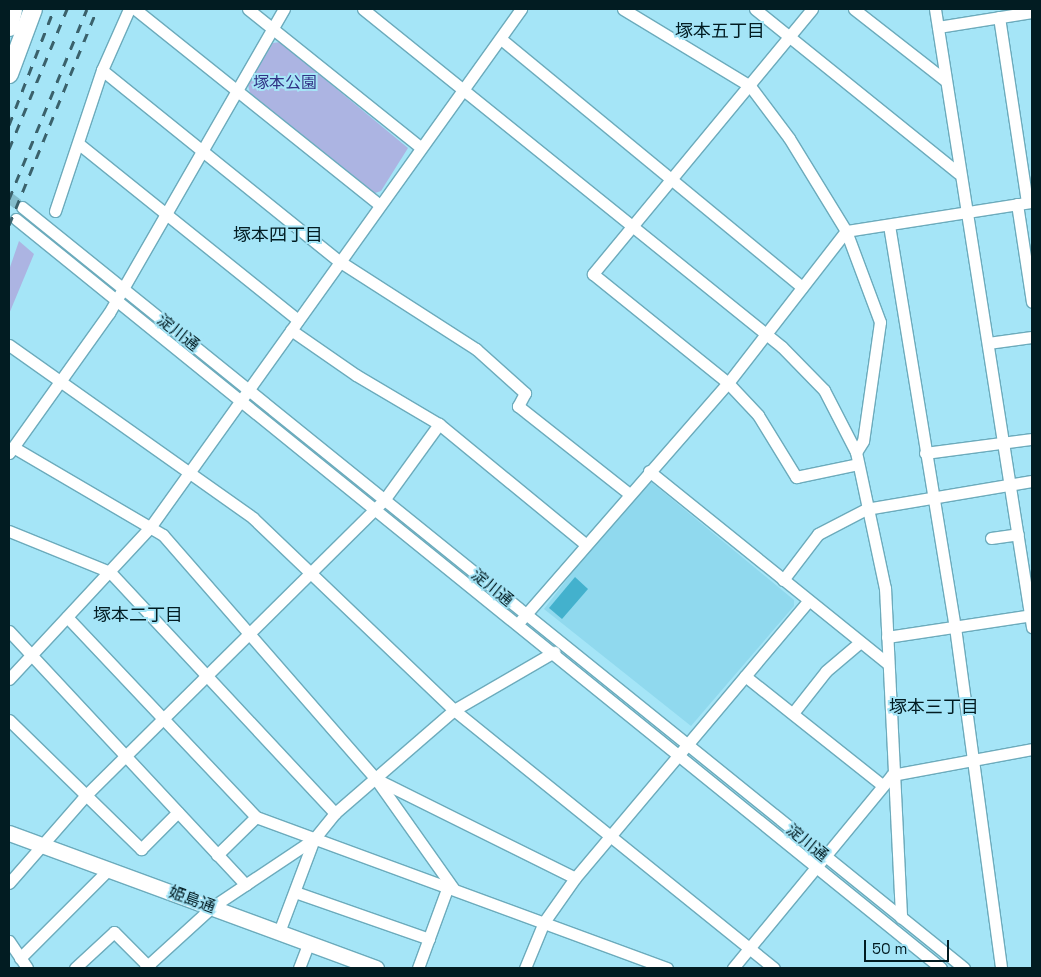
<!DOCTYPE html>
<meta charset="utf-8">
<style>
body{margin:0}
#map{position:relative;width:1041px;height:977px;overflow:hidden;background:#a5e5f7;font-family:"Space Grotesk","Noto Sans JP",sans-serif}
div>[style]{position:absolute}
.built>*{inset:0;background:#90d9ee}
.green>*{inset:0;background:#acb4e2}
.water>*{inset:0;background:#43b1cd}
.minor-tunnel>*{height:11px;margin-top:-5.5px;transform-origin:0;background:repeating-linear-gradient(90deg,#84bdcc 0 11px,transparent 0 16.5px)}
.roads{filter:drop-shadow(1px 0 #6cabbc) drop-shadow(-1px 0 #6cabbc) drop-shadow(0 1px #6cabbc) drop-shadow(0 -1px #6cabbc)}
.minor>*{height:11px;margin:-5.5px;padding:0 5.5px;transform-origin:5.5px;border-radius:5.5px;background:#fff}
.major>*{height:15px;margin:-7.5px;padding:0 7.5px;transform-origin:7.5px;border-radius:7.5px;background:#fff}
.highway>*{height:18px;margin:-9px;padding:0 9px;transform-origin:9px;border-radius:9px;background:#fff}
.rail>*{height:3px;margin-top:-1.5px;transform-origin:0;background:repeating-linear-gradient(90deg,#3a616b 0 9px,transparent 0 18px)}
span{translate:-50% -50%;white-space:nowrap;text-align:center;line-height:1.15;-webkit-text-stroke:4px #a5e5f7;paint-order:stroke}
.park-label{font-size:16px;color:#323386}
.street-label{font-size:16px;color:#021c22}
.neighbourhood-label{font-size:18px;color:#021c22}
.frame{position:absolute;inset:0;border:10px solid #021c22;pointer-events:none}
.scale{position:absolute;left:864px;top:940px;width:85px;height:22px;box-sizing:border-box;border:2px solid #021c22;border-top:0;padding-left:6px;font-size:15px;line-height:18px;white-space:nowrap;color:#021c22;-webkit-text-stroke:4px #a5e5f7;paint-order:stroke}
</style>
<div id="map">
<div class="built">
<div style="clip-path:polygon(650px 481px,794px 600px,794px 606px,691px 726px,544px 609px,642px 482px)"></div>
</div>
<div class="green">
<div style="clip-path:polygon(280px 42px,408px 148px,381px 191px,375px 193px,250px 93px,248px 85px,273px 43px)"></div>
<div style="clip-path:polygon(19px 241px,34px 254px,9px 314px,9px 270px)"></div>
</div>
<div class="water">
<div style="clip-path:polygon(575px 577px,588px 589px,562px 619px,549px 608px)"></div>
</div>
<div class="minor-tunnel">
<div style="left:9px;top:197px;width:16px;rotate:38deg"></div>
</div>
<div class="roads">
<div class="minor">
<div style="left:135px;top:9px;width:312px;rotate:38.7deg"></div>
<div style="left:248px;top:9px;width:221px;rotate:38.7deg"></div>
<div style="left:363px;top:9px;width:538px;rotate:38.89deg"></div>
<div style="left:782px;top:347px;width:60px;rotate:45.7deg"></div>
<div style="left:824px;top:390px;width:70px;rotate:62.7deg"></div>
<div style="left:856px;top:452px;width:139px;rotate:78deg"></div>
<div style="left:885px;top:588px;width:330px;rotate:87.2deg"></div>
<div style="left:623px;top:9px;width:149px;rotate:31.2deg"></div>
<div style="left:750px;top:86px;width:65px;rotate:53.1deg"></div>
<div style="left:789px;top:138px;width:109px;rotate:58.5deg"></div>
<div style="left:846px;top:231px;width:97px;rotate:69.5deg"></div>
<div style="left:880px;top:322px;width:120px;rotate:98.1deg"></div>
<div style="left:863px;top:441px;width:13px;rotate:122deg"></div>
<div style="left:755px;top:9px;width:261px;rotate:38.9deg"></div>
<div style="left:812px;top:9px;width:344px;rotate:129.6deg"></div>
<div style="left:593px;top:274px;width:174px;rotate:38.9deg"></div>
<div style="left:728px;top:383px;width:44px;rotate:46.8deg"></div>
<div style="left:758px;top:415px;width:73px;rotate:58.5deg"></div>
<div style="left:796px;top:477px;width:63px;rotate:-11.8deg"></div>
<div style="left:854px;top:9px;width:115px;rotate:38deg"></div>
<div style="left:935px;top:9px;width:626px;rotate:81.08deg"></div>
<div style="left:999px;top:17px;width:187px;rotate:81.4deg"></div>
<div style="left:938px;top:27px;width:95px;rotate:-9.1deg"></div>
<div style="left:501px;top:39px;width:390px;rotate:39.5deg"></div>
<div style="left:102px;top:70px;width:304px;rotate:38.9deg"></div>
<div style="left:339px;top:261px;width:163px;rotate:32.7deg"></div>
<div style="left:476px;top:349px;width:66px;rotate:41.9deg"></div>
<div style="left:525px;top:393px;width:15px;rotate:118deg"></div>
<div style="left:518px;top:406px;width:140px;rotate:38.3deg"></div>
<div style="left:79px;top:144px;width:281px;rotate:38.8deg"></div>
<div style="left:1017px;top:204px;width:99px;rotate:81.3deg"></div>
<div style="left:22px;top:207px;width:1211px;rotate:38.93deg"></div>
<div style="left:55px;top:211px;width:149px;rotate:-71.6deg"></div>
<div style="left:102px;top:70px;width:67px;rotate:-66.1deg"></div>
<div style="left:16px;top:219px;width:1190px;rotate:39deg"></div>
<div style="left:889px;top:225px;width:407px;rotate:80.7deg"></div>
<div style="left:955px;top:627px;width:344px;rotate:82.3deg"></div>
<div style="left:291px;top:330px;width:79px;rotate:34.7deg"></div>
<div style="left:356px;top:375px;width:96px;rotate:30.6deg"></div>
<div style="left:439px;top:424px;width:188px;rotate:39.4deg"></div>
<div style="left:988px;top:343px;width:44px;rotate:-7.8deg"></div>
<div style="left:9px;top:345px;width:299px;rotate:35.3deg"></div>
<div style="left:253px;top:518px;width:278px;rotate:43.7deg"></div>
<div style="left:454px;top:710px;width:411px;rotate:38.9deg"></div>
<div style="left:13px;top:447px;width:174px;rotate:30.4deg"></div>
<div style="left:163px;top:535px;width:324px;rotate:48.9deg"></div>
<div style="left:376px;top:779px;width:222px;rotate:26.4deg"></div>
<div style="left:9px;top:453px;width:172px;rotate:-54.5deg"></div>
<div style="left:109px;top:313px;width:351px;rotate:-60.1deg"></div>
<div style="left:925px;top:453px;width:108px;rotate:-7.5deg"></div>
<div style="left:649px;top:471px;width:307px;rotate:38.9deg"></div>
<div style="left:9px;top:531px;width:109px;rotate:22.1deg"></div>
<div style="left:110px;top:572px;width:330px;rotate:47deg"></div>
<div style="left:991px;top:538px;width:27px;rotate:-8deg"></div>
<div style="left:783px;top:580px;width:58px;rotate:-52.7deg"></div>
<div style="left:818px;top:534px;width:54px;rotate:-27.5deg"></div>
<div style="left:866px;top:509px;width:168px;rotate:-9.6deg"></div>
<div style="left:67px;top:617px;width:275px;rotate:46.6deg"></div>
<div style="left:256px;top:817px;width:438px;rotate:20.2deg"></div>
<div style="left:521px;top:620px;width:315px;rotate:-48.9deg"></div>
<div style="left:728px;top:383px;width:192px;rotate:-52.2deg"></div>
<div style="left:846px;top:231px;width:188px;rotate:-8.9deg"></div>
<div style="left:9px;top:631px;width:347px;rotate:47deg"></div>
<div style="left:887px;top:637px;width:147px;rotate:-8.6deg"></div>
<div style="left:745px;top:676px;width:174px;rotate:38.5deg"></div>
<div style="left:9px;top:679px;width:209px;rotate:-47.1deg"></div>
<div style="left:151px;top:526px;width:636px;rotate:-54.41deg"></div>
<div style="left:793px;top:713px;width:53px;rotate:-51.8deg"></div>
<div style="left:826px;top:671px;width:43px;rotate:-40.3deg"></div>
<div style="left:9px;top:720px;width:185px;rotate:44.3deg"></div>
<div style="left:141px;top:849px;width:52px;rotate:-45deg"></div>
<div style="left:378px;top:782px;width:130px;rotate:54.7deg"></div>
<div style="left:217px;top:855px;width:54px;rotate:-44.3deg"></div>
<div style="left:9px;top:883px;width:117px;rotate:-48.8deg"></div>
<div style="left:86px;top:795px;width:419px;rotate:-44.7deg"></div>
<div style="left:384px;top:500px;width:94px;rotate:-54.1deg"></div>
<div style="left:295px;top:892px;width:142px;rotate:19.3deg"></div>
<div style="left:279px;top:932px;width:99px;rotate:-69.4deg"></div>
<div style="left:9px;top:941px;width:32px;rotate:56deg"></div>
<div style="left:20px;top:958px;width:126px;rotate:-45deg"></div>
<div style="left:75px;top:968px;width:53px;rotate:-42.7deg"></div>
<div style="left:114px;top:932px;width:51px;rotate:45deg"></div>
<div style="left:145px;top:968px;width:91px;rotate:-42.3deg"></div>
<div style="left:212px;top:907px;width:123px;rotate:-33.7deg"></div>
<div style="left:314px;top:839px;width:33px;rotate:-51deg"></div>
<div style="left:335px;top:813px;width:157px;rotate:-40.9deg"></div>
<div style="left:454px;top:710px;width:116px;rotate:-30.1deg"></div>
<div style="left:299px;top:968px;width:26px;rotate:-69deg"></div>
<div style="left:418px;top:968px;width:87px;rotate:-69.9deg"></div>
<div style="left:525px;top:968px;width:50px;rotate:-67.6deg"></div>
<div style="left:544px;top:922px;width:54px;rotate:-54.8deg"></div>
<div style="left:575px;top:878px;width:362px;rotate:-49.9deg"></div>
<div style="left:733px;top:968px;width:250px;rotate:-50.5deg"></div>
<div style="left:892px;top:775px;width:142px;rotate:-10.5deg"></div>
</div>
<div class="major">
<div style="left:9px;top:833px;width:391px;rotate:20.2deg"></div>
</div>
<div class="highway">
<div style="left:9px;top:27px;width:18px;rotate:-77deg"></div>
<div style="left:9px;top:74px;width:69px;rotate:-69.7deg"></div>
</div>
</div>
<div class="rail">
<div style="left:9px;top:125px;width:124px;rotate:-68.8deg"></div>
<div style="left:9px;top:149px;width:152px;rotate:-67.5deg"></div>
<div style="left:9px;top:199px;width:205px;rotate:-67.7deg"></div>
<div style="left:9px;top:225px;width:233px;rotate:-67.8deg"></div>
</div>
<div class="park-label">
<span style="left:285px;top:83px">塚本公園</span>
</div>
<div class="street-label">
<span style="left:178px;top:333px;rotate:38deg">淀川通</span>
<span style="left:492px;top:588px;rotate:39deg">淀川通</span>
<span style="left:807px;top:843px;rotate:39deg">淀川通</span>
<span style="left:192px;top:900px;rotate:20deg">姫島通</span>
</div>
<div class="neighbourhood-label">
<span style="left:720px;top:31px">塚本五丁目</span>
<span style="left:278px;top:235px">塚本四丁目</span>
<span style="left:138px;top:615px">塚本二丁目</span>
<span style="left:934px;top:707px">塚本三丁目</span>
</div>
<div class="frame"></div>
<div class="scale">50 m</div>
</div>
